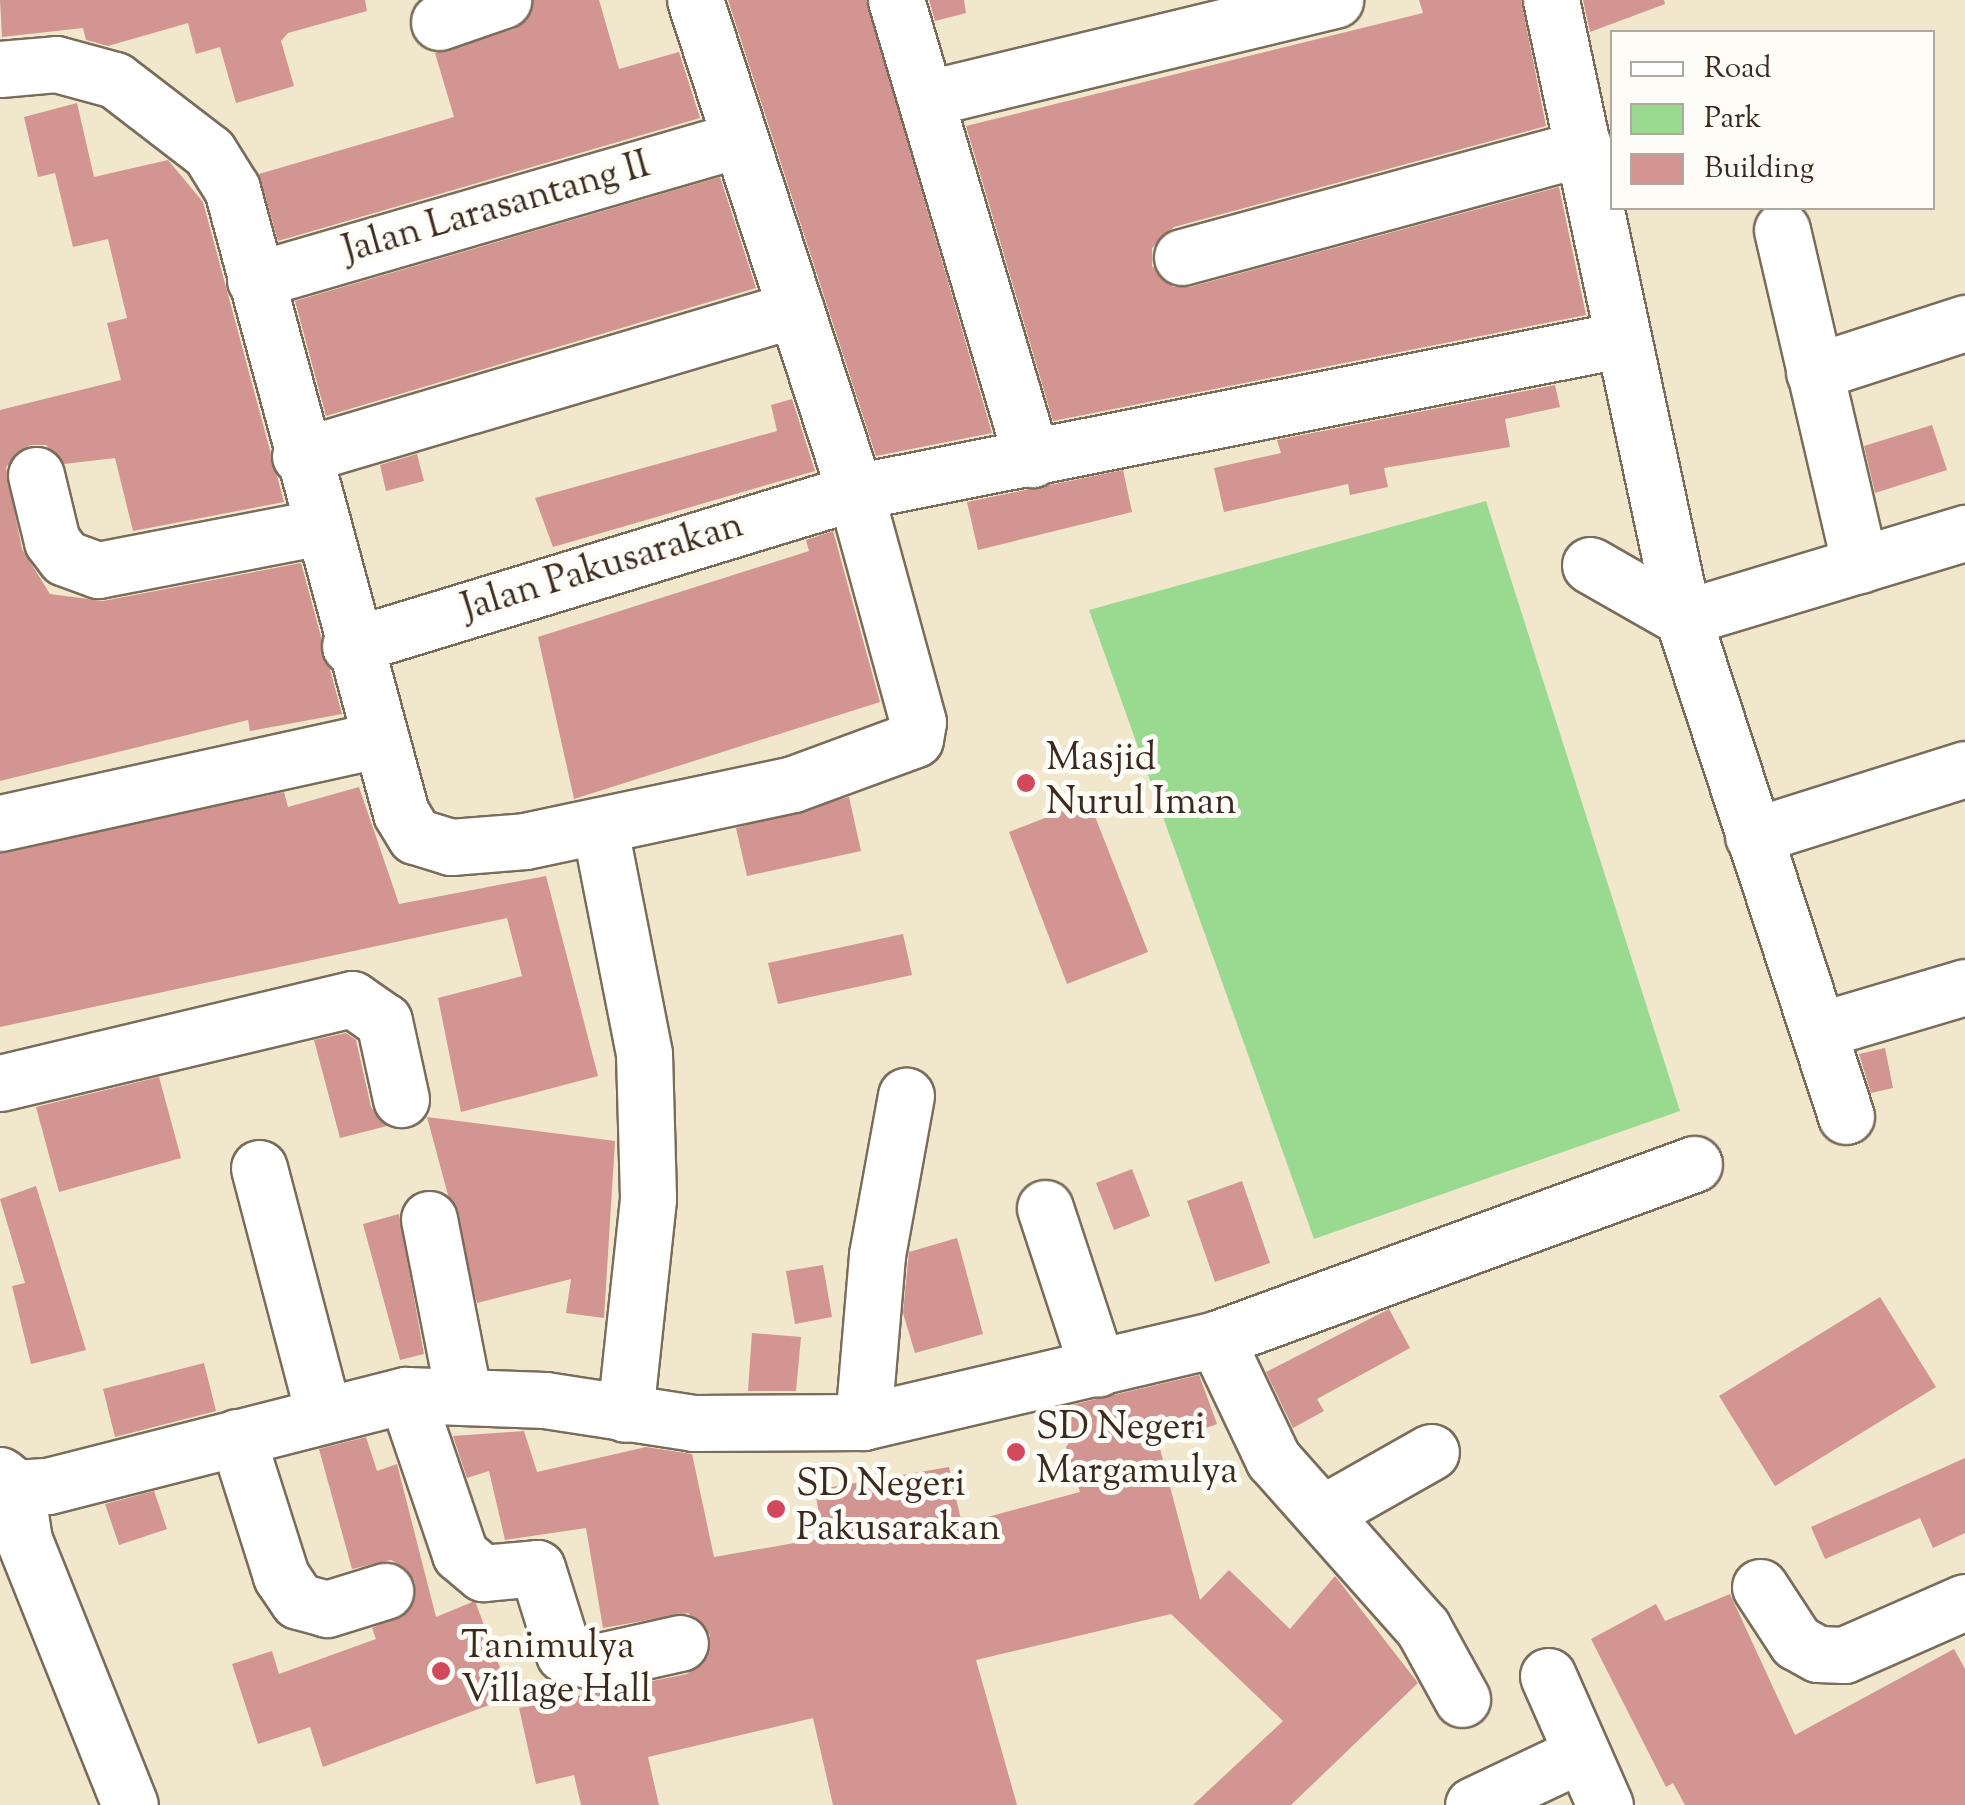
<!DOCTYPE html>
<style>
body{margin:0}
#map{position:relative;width:1965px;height:1805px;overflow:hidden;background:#f0e7cc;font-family:"Sorts Mill Goudy",serif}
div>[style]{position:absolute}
.green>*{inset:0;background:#99d990}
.building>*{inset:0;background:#d29591}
.roads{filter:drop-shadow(2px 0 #7a6c5b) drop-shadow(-2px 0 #7a6c5b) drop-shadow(0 2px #7a6c5b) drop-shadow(0 -2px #7a6c5b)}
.minor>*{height:55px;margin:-27.5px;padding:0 27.5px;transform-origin:27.5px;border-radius:27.5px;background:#fff}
.dots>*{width:28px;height:28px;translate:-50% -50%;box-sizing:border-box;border:5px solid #fdfcf7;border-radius:50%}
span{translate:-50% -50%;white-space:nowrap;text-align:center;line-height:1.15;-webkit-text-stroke:10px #fdfcf7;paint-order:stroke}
.street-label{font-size:38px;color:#3b2a1e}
.poi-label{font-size:38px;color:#3b2a1e}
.left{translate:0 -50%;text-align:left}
.legend{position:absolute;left:1610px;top:30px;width:325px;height:180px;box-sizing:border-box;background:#fdfcf7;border:2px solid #afa8a0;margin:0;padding:12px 18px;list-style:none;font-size:30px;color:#3b2a1e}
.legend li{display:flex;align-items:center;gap:20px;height:50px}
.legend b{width:50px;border:2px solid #afa8a0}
</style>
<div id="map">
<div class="green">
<div style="clip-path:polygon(1486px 501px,1680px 1111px,1314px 1239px,1089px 610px)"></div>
</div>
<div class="building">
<div style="clip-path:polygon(0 0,365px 0,367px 11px,288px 33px,281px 41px,294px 86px,236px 103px,220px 47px,196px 54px,188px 23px,108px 46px,86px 40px,83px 28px,2px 37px)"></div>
<div style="clip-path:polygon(533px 0,599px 0,619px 69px,679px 52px,700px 118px,278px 241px,259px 174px,454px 117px,435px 53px,514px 29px)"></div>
<div style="clip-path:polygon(728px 0,866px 0,992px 433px,876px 456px)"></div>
<div style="clip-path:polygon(929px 0,964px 0,966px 13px,935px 21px)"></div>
<div style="clip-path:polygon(1419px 0,1521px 0,1546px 126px,1174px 227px,1152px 248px,1152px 266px,1173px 287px,1190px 287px,1559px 187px,1586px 315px,1053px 421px,966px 126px,1423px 13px)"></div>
<div style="clip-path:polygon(1583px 0,1664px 0,1665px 4px,1590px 32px)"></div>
<div style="clip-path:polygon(77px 103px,94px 177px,168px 160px,203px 202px,284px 502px,133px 531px,115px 458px,64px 464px,46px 445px,30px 445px,6px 467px,22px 549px,50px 594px,103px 601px,301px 563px,342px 714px,250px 731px,248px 720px,0 781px,0 410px,121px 380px,107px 323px,127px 318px,108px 239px,73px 247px,55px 173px,38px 177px,24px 117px)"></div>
<div style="clip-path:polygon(720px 177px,756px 288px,326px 416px,295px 301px)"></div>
<div style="clip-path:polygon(1555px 385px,1560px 407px,1505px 419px,1510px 447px,1384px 468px,1388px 487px,1350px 495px,1348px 484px,1224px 512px,1214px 468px,1281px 453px,1277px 440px)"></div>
<div style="clip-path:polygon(792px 399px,815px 471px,553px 547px,535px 498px,777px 431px,771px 405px)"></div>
<div style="clip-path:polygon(1932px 425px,1947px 470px,1875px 493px,1864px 446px)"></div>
<div style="clip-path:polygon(417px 454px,424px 481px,386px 491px,380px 465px)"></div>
<div style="clip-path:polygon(1123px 470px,1132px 512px,978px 550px,967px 502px)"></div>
<div style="clip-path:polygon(833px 531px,880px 702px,574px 799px,538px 637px,809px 551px,806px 540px)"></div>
<div style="clip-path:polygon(359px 787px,399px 904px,546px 876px,598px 1076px,461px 1112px,438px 998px,522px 976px,507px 918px,0 1027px,0 853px,284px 792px,288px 807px)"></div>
<div style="clip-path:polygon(849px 797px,861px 851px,747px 876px,736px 828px)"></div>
<div style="clip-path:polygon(1089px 801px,1148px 952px,1067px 984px,1009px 832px)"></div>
<div style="clip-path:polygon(903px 934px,912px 975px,778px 1004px,768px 963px)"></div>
<div style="clip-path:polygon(346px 1033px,356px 1040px,371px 1107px,387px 1126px,340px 1138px,314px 1040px)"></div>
<div style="clip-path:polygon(1885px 1048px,1893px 1088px,1871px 1093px,1859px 1054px)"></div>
<div style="clip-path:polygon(159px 1077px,181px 1158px,59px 1192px,36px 1107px)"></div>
<div style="clip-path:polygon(427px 1117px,615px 1141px,604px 1318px,566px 1313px,571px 1279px,477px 1303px)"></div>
<div style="clip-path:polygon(1132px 1169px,1150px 1216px,1114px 1230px,1096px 1183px)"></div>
<div style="clip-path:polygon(1242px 1181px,1270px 1263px,1215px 1282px,1187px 1201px)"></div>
<div style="clip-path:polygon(36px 1186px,86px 1350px,31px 1364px,12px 1286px,25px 1283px,0 1199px)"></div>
<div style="clip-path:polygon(399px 1214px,424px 1354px,400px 1360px,363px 1224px)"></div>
<div style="clip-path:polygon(957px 1238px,983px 1334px,915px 1353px,903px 1313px,909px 1252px)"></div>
<div style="clip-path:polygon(823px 1265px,832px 1317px,795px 1324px,786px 1271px)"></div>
<div style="clip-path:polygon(1880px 1297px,1936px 1387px,1775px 1486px,1719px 1396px)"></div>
<div style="clip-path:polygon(1389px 1309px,1410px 1348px,1317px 1399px,1324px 1411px,1293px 1428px,1266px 1372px)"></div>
<div style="clip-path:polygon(752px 1333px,801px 1337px,796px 1391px,748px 1391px)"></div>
<div style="clip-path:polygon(204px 1363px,216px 1411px,115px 1437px,103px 1389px)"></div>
<div style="clip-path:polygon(1199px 1375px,1217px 1424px,1159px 1445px,1200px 1600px,1229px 1570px,1290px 1629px,1335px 1576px,1418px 1683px,1291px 1805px,1193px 1805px,1283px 1721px,1171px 1614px,976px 1660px,1017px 1805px,833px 1805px,813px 1718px,648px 1757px,659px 1805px,581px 1805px,574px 1775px,536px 1784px,519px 1708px,687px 1674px,709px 1653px,710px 1635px,688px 1613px,603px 1628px,586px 1528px,505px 1540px,489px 1471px,467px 1478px,453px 1436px,524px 1431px,537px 1472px,646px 1447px,692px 1454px,714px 1557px,823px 1538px,815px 1490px,949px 1467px,962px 1524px,1080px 1492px,1066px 1447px,1074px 1436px,1062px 1435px,1054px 1409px)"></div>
<div style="clip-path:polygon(366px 1437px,377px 1471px,397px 1464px,436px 1617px,475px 1601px,511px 1697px,323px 1767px,310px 1727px,258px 1744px,232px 1664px,272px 1651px,279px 1674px,376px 1639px,372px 1628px,408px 1611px,415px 1583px,405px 1568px,391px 1560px,352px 1569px,319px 1449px)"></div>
<div style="clip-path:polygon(1965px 1458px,1965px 1533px,1933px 1548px,1920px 1518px,1825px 1559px,1811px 1527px)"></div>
<div style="clip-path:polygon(154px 1491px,167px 1529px,119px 1545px,105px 1504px)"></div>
<div style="clip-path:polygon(1730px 1594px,1795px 1735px,1954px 1649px,1965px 1669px,1965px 1805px,1685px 1805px,1673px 1783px,1666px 1787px,1591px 1639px,1656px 1604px,1665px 1621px)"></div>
</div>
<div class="roads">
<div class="minor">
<div style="left:896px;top:0;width:479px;rotate:73.5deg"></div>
<div style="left:1551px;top:0;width:632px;rotate:77.94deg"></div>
<div style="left:1683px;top:618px;width:524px;rotate:71.88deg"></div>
<div style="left:439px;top:22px;width:68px;rotate:-19deg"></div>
<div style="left:0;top:69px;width:56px;rotate:-5.1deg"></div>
<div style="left:56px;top:64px;width:61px;rotate:15.2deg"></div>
<div style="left:115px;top:80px;width:118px;rotate:37.5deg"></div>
<div style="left:209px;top:152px;width:44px;rotate:58.1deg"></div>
<div style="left:232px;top:189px;width:646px;rotate:74.85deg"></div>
<div style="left:401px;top:813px;width:27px;rotate:59deg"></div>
<div style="left:415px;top:836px;width:38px;rotate:17deg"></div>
<div style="left:451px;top:847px;width:74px;rotate:-4.6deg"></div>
<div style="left:525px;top:841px;width:274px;rotate:-12deg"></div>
<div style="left:793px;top:784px;width:130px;rotate:-20.2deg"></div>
<div style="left:915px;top:739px;width:17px;rotate:-80deg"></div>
<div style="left:918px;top:722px;width:238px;rotate:-105.3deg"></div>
<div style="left:855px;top:492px;width:517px;rotate:-108.01deg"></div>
<div style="left:929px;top:98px;width:418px;rotate:-13.6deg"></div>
<div style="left:1782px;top:230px;width:344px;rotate:76.9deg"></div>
<div style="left:1182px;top:257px;width:417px;rotate:-15.2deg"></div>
<div style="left:255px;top:280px;width:505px;rotate:-16.21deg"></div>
<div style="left:1814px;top:372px;width:159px;rotate:-18deg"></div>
<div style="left:300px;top:456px;width:517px;rotate:-16.51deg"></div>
<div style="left:36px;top:475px;width:68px;rotate:76.4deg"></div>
<div style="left:52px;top:541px;width:21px;rotate:53deg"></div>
<div style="left:65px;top:558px;width:35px;rotate:20deg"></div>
<div style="left:98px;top:570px;width:223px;rotate:-10.9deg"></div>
<div style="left:1590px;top:565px;width:107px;rotate:29.7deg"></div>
<div style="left:1683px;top:618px;width:295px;rotate:-16.8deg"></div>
<div style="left:350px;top:646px;width:528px;rotate:-16.96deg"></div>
<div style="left:855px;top:492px;width:779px;rotate:-11.25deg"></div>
<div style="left:0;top:823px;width:386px;rotate:-12.4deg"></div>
<div style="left:600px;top:829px;width:229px;rotate:78.9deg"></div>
<div style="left:644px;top:1054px;width:145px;rotate:88.4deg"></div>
<div style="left:648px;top:1199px;width:216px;rotate:96.1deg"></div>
<div style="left:1753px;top:836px;width:222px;rotate:-17.5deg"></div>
<div style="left:1820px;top:1030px;width:151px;rotate:-16.5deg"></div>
<div style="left:0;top:1083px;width:362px;rotate:-13.4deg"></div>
<div style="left:352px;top:999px;width:39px;rotate:35deg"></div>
<div style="left:384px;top:1021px;width:80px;rotate:77.7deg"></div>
<div style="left:259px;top:1168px;width:255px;rotate:75.3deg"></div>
<div style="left:1045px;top:1208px;width:169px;rotate:71.8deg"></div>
<div style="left:429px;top:1219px;width:176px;rotate:78.9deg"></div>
<div style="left:1216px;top:1339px;width:133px;rotate:64.6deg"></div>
<div style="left:1273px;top:1459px;width:226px;rotate:48.4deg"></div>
<div style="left:1423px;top:1628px;width:81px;rotate:61.2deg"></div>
<div style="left:406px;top:1395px;width:168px;rotate:71.2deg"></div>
<div style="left:460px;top:1554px;width:30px;rotate:40deg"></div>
<div style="left:483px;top:1573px;width:54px;rotate:-5.3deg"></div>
<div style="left:537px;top:1568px;width:90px;rotate:72.6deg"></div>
<div style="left:564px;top:1654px;width:32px;rotate:14deg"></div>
<div style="left:595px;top:1662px;width:87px;rotate:-12.6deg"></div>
<div style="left:863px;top:1422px;width:168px;rotate:-85.2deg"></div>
<div style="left:877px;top:1255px;width:162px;rotate:-79.7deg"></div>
<div style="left:237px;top:1437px;width:146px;rotate:72.4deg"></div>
<div style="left:281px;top:1576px;width:30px;rotate:56deg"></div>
<div style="left:298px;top:1601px;width:30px;rotate:15deg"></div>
<div style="left:327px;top:1609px;width:61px;rotate:-17.2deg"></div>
<div style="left:0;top:1475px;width:21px;rotate:39deg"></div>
<div style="left:16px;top:1488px;width:32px;rotate:-4deg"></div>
<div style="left:48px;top:1486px;width:369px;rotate:-14.3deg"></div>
<div style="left:406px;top:1395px;width:139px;rotate:2.1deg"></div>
<div style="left:545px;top:1400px;width:150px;rotate:8.8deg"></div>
<div style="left:693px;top:1423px;width:170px;rotate:-0.3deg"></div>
<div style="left:863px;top:1422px;width:363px;rotate:-13.2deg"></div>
<div style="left:1216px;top:1339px;width:509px;rotate:-20.11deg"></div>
<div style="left:16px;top:1488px;width:53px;rotate:81.3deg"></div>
<div style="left:24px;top:1540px;width:285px;rotate:68.2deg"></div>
<div style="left:1323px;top:1513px;width:124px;rotate:-29.5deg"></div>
<div style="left:1760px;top:1587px;width:66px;rotate:56.8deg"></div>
<div style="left:1796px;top:1642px;width:25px;rotate:29deg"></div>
<div style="left:1818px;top:1654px;width:26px;rotate:2deg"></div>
<div style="left:1844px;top:1655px;width:132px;rotate:-23.7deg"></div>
<div style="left:1548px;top:1676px;width:141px;rotate:66.2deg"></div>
<div style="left:1473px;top:1805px;width:119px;rotate:-25.3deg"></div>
</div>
</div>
<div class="dots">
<div style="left:1026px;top:783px;background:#d1495b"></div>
<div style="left:1016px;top:1452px;background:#d1495b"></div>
<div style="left:776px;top:1509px;background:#d1495b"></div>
<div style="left:441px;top:1671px;background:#d1495b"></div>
</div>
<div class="street-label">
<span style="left:497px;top:210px;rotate:-16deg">Jalan Larasantang II</span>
<span style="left:603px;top:569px;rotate:-17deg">Jalan Pakusarakan</span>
</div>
<div class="poi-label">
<span class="left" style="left:1046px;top:783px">Masjid<br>Nurul Iman</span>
<span class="left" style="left:1036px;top:1452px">SD Negeri<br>Margamulya</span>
<span class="left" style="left:796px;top:1509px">SD Negeri<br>Pakusarakan</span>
<span class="left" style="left:461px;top:1671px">Tanimulya<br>Village Hall</span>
</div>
<ul class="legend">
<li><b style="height:12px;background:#fff"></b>Road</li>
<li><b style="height:28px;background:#99d990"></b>Park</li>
<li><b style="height:28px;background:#d29591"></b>Building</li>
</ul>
</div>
